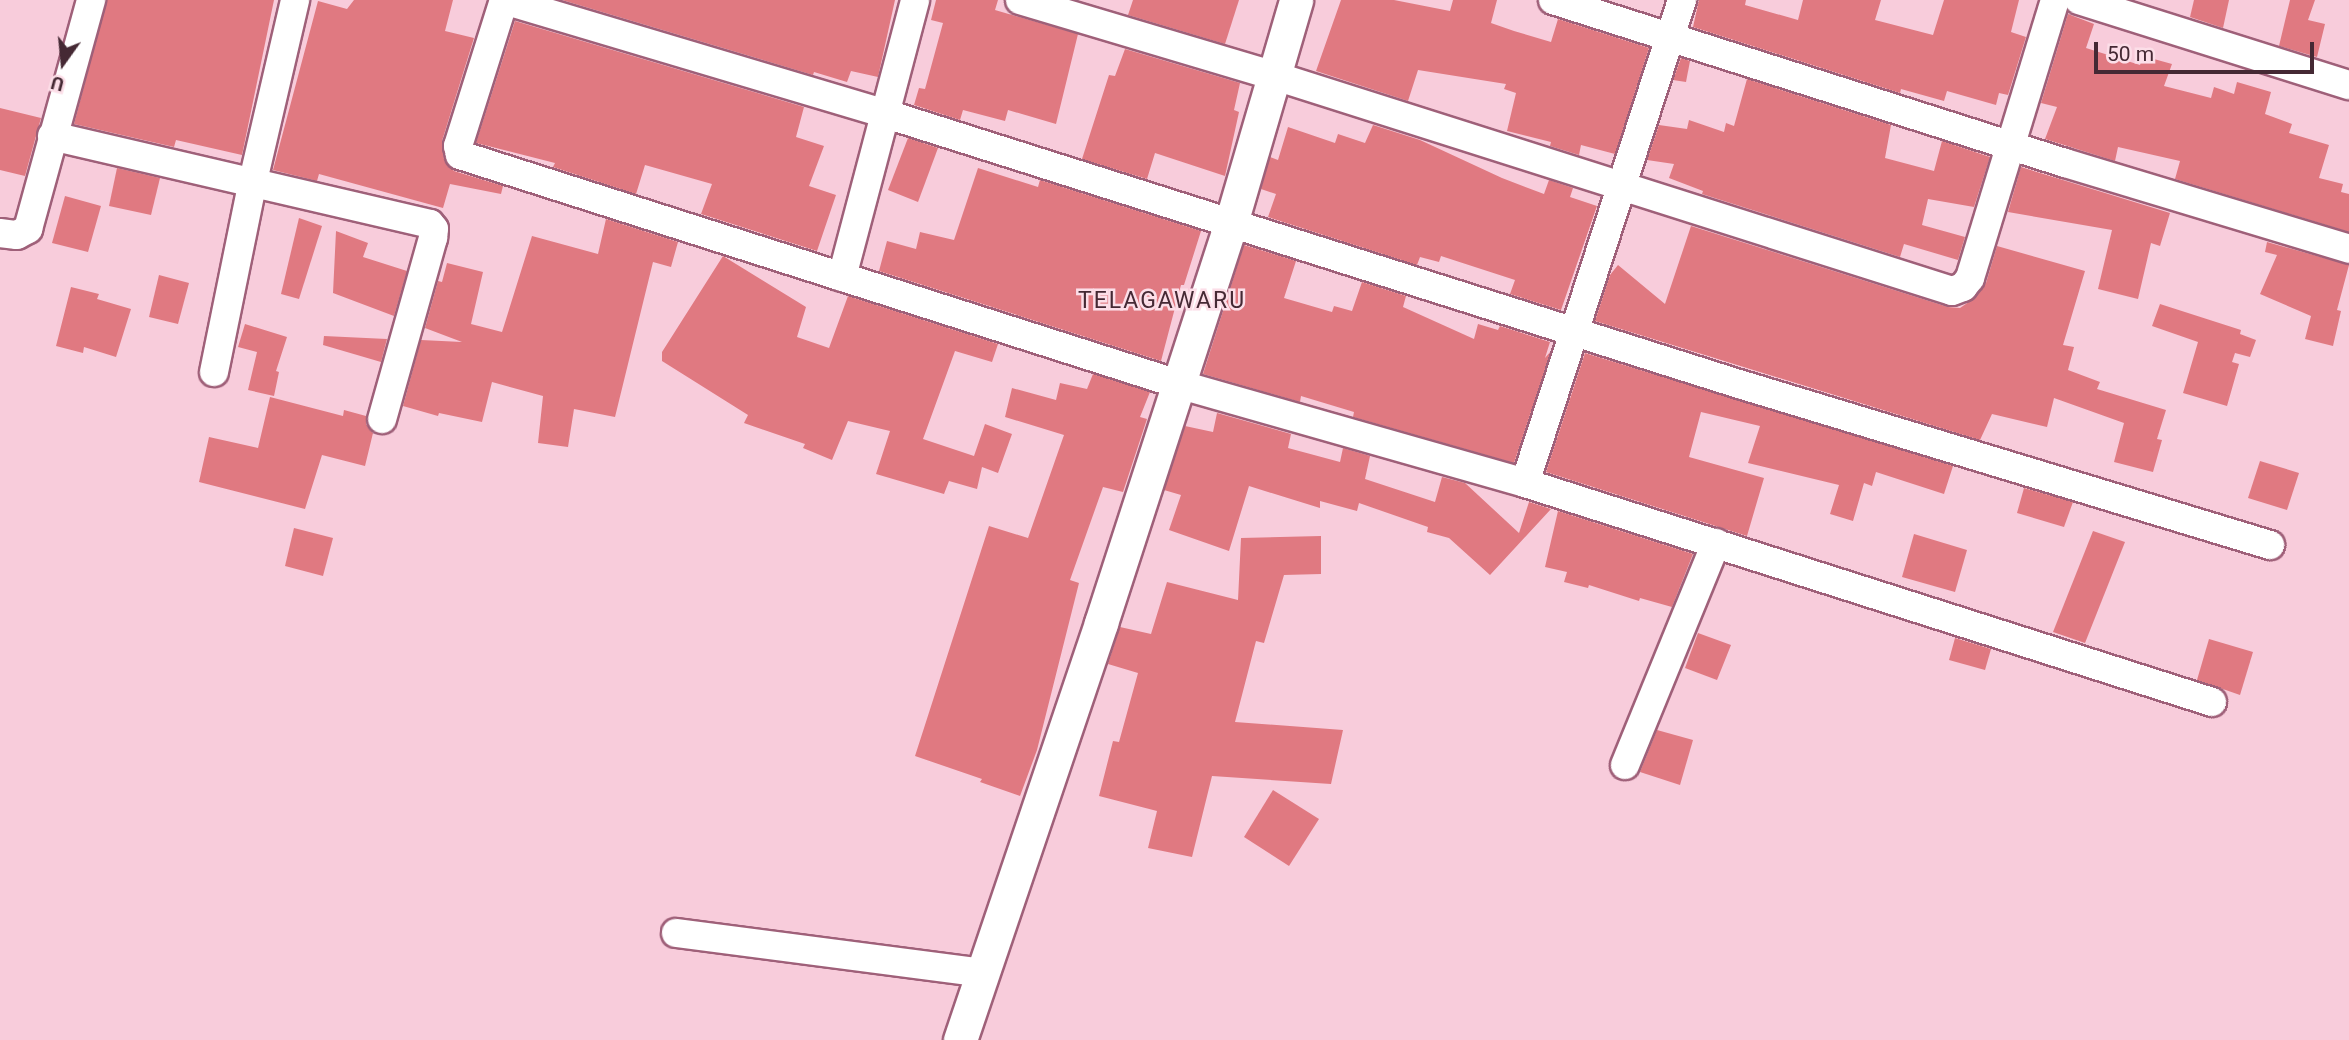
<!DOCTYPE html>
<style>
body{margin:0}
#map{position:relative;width:2349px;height:1040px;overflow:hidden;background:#f8ccdb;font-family:Roboto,sans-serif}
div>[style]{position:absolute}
.building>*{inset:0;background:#e07981}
.roads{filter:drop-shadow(2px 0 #9f6079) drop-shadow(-2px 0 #9f6079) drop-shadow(0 2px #9f6079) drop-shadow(0 -2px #9f6079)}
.minor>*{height:28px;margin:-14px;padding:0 14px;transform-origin:14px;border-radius:14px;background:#fff}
.tertiary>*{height:33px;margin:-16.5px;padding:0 16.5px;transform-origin:16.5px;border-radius:16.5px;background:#fff}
span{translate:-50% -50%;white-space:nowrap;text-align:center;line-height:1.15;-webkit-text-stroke:5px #fcdee8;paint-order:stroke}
.quarter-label{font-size:23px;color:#452934;letter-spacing:2px}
.north{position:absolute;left:28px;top:28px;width:70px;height:70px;-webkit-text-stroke:5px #fcdee8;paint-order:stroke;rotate:195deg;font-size:19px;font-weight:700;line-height:28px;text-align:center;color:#452934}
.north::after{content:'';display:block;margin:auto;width:24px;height:32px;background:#452934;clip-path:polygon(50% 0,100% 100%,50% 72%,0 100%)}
.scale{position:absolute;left:2094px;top:42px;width:220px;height:32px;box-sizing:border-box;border:4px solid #452934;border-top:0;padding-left:9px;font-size:21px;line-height:24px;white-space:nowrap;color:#452934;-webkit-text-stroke:5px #fcdee8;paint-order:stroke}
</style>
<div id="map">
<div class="building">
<div style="clip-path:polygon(107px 0,274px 0,242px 155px,176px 140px,174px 147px,74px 124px)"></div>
<div style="clip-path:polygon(354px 0,453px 0,445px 31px,474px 38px,442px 141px,444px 159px,454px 171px,503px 186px,501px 194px,450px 184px,443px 208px,319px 174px,317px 181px,273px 170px,318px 1px,347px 9px)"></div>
<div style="clip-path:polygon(562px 0,895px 0,878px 77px,851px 71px,847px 82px,814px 72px,813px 75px)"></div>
<div style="clip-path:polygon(936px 0,998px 0,995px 10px,1078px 34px,1056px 124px,1008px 110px,1005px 121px,963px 110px,960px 120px,914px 105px,919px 88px,925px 89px,943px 23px,931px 20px)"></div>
<div style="clip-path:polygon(1133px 0,1239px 0,1225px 44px,1128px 15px)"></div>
<div style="clip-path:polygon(1341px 0,1394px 0,1450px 11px,1453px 0,1497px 0,1491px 23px,1514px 31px,1551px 42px,1558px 19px,1649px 48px,1615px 154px,1581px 145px,1579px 155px,1550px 146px,1551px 142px,1507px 131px,1516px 93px,1504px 89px,1506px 84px,1418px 70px,1408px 101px,1316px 71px)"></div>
<div style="clip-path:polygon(1699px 0,1746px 0,1745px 5px,1798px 20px,1803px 0,1881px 0,1875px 20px,1933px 35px,1944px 0,2019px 0,2011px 32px,2026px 37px,2008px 95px,1999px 93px,1996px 105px,1947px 91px,1944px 101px,1901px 89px,1900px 93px,1693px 27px)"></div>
<div style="clip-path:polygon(2194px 0,2229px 0,2223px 28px,2190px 17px)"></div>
<div style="clip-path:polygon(2290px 0,2315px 0,2308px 20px,2325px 24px,2317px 57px,2279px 46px)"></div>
<div style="clip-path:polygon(2068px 14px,2094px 24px,2086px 48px,2140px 65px,2143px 56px,2172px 64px,2164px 86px,2211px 98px,2214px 87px,2234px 94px,2237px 82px,2271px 92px,2265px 114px,2292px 124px,2289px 133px,2329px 145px,2319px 178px,2343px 184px,2341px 192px,2349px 194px,2349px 232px,2175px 179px,2180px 161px,2118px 147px,2115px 161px,2045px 139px,2057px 107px,2041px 103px)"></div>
<div style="clip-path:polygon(515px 21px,804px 107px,796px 137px,824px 146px,809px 186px,836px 195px,817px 251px,701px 214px,712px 184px,645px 165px,636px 194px,553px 167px,555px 163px,476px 143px)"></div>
<div style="clip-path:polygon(1125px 49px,1240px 83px,1234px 110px,1239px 112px,1225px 176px,1155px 153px,1147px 179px,1082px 159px,1109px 75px,1115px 76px)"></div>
<div style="clip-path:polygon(1681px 58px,1690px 61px,1686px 82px,1673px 80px)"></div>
<div style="clip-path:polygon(1747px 79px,1891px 125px,1885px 158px,1934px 171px,1942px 141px,1990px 157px,1974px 207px,1928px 199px,1922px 225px,1965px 237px,1958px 260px,1904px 244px,1900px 257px,1702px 194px,1703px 191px,1669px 178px,1674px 164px,1647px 160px,1659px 125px,1687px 129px,1689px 120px,1724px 132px,1726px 123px,1734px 126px)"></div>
<div style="clip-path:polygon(0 108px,41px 118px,25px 176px,0 170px)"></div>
<div style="clip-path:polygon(1373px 125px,1420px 140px,1502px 178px,1544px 194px,1549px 180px,1573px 188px,1570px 197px,1597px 206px,1561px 310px,1510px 294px,1515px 280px,1441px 256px,1439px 262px,1420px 257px,1417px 265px,1268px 217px,1276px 194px,1261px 189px,1270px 157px,1278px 160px,1288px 127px,1335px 143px,1338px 134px,1365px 143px)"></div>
<div style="clip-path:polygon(908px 138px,938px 148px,918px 202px,888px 190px)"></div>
<div style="clip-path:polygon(2021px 167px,2170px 213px,2160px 246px,2151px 243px,2138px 299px,2098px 289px,2112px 230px,2008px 212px)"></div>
<div style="clip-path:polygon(117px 168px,160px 178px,151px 215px,109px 206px)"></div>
<div style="clip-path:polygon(978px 168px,1038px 187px,1040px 180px,1201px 231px,1184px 285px,1181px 285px,1161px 361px,879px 271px,887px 241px,916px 249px,920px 232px,954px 240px)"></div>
<div style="clip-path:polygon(65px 196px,101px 206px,88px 252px,52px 243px)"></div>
<div style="clip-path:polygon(299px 218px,322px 226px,299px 299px,281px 294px)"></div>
<div style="clip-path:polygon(606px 219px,678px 242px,671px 267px,653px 262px,615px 417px,574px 409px,568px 447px,538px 443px,543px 396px,492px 382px,482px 422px,439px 413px,438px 416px,403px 406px,421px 340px,462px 342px,425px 328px,438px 281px,442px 282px,447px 263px,483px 272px,471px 324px,502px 332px,532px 236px,598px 254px)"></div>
<div style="clip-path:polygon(1691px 226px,1948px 307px,1960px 308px,1976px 297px,1986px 283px,1997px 246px,2085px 271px,2063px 345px,2074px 347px,2068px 370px,2100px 382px,2097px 389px,2166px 410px,2157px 439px,2162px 440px,2153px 472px,2114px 462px,2124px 423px,2054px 398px,2047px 427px,1992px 414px,1980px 440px,1595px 321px,1610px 275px,1618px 265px,1665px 304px)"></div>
<div style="clip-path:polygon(336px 231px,368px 243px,363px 257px,407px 271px,394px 316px,333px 293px)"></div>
<div style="clip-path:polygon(2267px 242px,2349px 265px,2337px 310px,2341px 311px,2333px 346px,2305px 339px,2311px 316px,2260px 294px,2277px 255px,2265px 252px)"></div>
<div style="clip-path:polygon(1244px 245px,1296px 261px,1284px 298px,1332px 312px,1334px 306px,1352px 311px,1362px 282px,1406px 296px,1403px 307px,1474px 339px,1478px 324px,1498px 330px,1500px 326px,1550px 342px,1545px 358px,1551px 351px,1514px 463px,1353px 417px,1354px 412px,1301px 396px,1300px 402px,1203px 374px)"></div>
<div style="clip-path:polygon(723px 256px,806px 307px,797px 337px,829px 348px,848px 296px,998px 344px,992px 362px,955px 351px,923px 439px,974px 456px,985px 424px,1012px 434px,998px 473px,982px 467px,977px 489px,949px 481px,944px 494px,876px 474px,890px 431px,848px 421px,832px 460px,803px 448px,805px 444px,744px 423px,748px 415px,662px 361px,662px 352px)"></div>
<div style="clip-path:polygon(159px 275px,189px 283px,178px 324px,149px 317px)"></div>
<div style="clip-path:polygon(71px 287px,99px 294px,97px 299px,131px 309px,116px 357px,84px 347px,83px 353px,56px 346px)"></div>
<div style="clip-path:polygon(2160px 304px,2241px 330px,2240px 334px,2256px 340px,2250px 357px,2235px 353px,2232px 362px,2239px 364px,2227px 406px,2183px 393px,2198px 342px,2152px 326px)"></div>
<div style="clip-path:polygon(245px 324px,287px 337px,276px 371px,279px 372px,274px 396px,248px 390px,257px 352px,238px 347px)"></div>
<div style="clip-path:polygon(324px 336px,387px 339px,381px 362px,323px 345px)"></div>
<div style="clip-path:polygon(1585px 353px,1953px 466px,1944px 494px,1876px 472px,1872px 486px,1864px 483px,1853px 521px,1830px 514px,1839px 485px,1748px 463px,1760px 426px,1701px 412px,1689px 457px,1764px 478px,1747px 536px,1546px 472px)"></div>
<div style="clip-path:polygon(1093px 374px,1150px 392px,1140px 417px,1147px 419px,1123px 492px,1103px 487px,1070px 580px,1079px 583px,1037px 750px,1020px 796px,980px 782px,982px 779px,915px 756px,989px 526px,1028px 538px,1064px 435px,1005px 417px,1012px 388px,1056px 400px,1060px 383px,1087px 389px)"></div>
<div style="clip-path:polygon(270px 397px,343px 416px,344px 410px,366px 416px,366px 424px,373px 433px,365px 466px,322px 455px,305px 509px,199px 482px,209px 437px,258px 448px)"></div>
<div style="clip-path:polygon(1217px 413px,1291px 434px,1288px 448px,1340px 462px,1343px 448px,1370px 456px,1365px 479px,1435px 502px,1442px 477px,1465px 483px,1519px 533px,1529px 502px,1551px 509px,1490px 575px,1449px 538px,1427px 532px,1428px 527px,1359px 503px,1357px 511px,1320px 501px,1320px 508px,1249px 486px,1229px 551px,1169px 530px,1181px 495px,1164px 490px,1185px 426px,1213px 432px)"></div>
<div style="clip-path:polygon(2260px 461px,2299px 473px,2287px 510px,2248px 498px)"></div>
<div style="clip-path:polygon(2024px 488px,2073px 502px,2064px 527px,2017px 513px)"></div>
<div style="clip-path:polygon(1558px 511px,1693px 554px,1672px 607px,1640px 598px,1639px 601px,1589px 585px,1588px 588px,1564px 582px,1567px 572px,1545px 567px)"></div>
<div style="clip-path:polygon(294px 528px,333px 538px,323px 576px,285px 566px)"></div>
<div style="clip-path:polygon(2093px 531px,2125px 542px,2085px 643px,2053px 632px)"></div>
<div style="clip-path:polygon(1914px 534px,1967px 550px,1955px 592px,1902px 577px)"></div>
<div style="clip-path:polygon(1321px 536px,1321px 574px,1284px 575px,1264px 643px,1256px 641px,1235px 722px,1343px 730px,1331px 784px,1212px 776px,1192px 857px,1148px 848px,1157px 811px,1099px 796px,1113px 741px,1119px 742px,1138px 673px,1108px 664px,1120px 627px,1151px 634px,1167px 582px,1238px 600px,1241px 538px)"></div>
<div style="clip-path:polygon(1698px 633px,1731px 645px,1717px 680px,1685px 668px)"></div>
<div style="clip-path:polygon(1955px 638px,1991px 649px,1985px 670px,1949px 660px)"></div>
<div style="clip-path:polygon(2209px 639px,2253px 652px,2240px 695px,2197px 680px)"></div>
<div style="clip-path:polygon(1657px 730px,1693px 740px,1680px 785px,1640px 772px)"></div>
<div style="clip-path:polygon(1273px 790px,1319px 819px,1289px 866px,1244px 837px)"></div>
</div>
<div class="roads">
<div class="minor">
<div style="left:504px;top:0;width:153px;rotate:107.5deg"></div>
<div style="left:458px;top:146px;width:9px;rotate:77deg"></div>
<div style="left:460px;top:155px;width:754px;rotate:17.69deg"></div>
<div style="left:1178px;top:384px;width:361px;rotate:15.9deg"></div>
<div style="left:1525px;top:483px;width:721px;rotate:17.68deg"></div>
<div style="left:504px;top:0;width:395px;rotate:16.6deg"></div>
<div style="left:883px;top:113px;width:898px;rotate:17.57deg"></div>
<div style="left:1739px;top:384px;width:555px;rotate:16.87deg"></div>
<div style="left:1020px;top:0;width:266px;rotate:16.6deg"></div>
<div style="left:1275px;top:76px;width:710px;rotate:17.62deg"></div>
<div style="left:1952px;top:291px;width:12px;rotate:-20deg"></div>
<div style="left:1963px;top:287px;width:11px;rotate:-52deg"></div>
<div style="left:1970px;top:278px;width:291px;rotate:-73deg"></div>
<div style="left:1553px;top:0;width:537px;rotate:17.66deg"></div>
<div style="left:2065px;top:163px;width:297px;rotate:16.8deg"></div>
<div style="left:2079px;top:0;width:283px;rotate:17.5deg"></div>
<div style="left:52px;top:136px;width:388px;rotate:13.1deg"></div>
<div style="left:430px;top:224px;width:6px;rotate:51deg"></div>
<div style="left:434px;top:229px;width:9px;rotate:96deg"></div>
<div style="left:433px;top:238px;width:188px;rotate:105.7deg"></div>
<div style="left:0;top:233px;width:17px;rotate:7deg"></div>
<div style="left:17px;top:235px;width:13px;rotate:-29deg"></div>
<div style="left:28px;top:229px;width:238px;rotate:-74.6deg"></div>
<div style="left:842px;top:277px;width:286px;rotate:-75.2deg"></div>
<div style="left:214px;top:372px;width:195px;rotate:-78.5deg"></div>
<div style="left:253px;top:181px;width:186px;rotate:-76.9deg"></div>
<div style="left:1525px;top:483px;width:508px;rotate:-71.99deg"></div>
<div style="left:1625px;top:765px;width:240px;rotate:-67.7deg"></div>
<div style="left:676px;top:933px;width:309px;rotate:7.4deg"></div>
</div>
<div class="tertiary">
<div style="left:960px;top:1040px;width:440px;rotate:-71.3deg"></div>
<div style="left:1101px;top:623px;width:421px;rotate:-72deg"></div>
<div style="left:1231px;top:223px;width:232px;rotate:-73.7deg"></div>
</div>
</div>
<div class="quarter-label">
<span style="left:1162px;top:301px">TELAGAWARU</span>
</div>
<div class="north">U</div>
<div class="scale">50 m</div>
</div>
